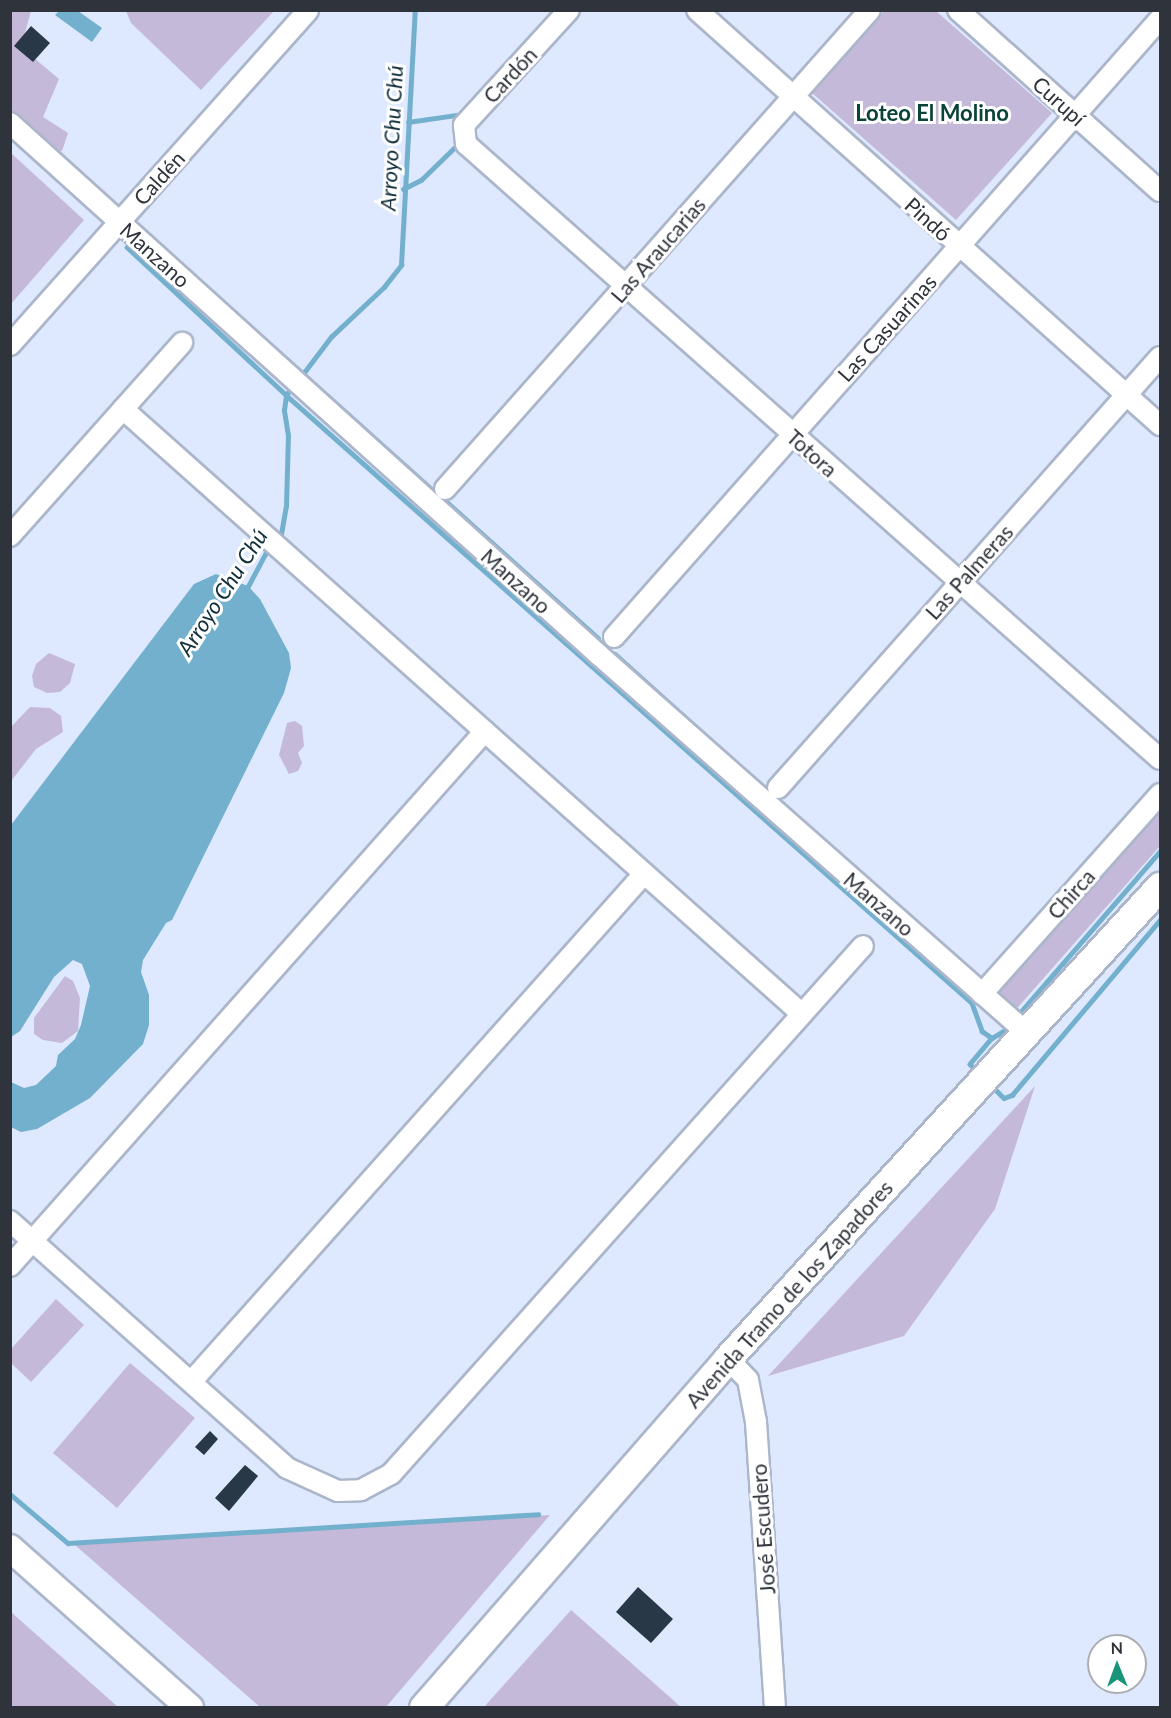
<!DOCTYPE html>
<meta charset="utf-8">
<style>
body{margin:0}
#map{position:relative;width:1171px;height:1718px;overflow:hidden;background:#dee8fe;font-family:Lato,sans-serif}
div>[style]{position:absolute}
.green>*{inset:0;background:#c5b9da}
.water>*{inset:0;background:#73b0cd}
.stream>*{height:4.5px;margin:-2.25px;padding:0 2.25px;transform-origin:2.25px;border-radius:2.25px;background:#73b0cd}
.building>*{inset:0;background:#293846}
.roads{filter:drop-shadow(2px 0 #acb6cb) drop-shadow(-2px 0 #acb6cb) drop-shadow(0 2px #acb6cb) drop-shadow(0 -2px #acb6cb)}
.minor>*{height:20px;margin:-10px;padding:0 10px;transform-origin:10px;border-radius:10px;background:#fff}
.major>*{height:26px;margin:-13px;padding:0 13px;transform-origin:13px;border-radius:13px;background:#fff}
.highway>*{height:28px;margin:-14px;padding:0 14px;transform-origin:14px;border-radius:14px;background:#fff}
span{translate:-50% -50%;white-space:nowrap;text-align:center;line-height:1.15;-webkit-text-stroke:6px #fff;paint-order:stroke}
.street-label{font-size:21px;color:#2f333b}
.neighbourhood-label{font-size:22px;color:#0a4337;font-weight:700}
.water-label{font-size:22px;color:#102e3b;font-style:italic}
.frame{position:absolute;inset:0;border:12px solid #2f333b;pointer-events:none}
.north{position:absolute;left:1087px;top:1634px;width:60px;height:60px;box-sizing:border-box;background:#fff;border:2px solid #acadb1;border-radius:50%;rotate:359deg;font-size:16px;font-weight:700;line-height:24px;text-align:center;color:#2f333b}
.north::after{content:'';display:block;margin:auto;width:21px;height:27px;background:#18947b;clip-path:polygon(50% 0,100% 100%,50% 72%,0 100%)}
</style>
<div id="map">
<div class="green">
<div style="clip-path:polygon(885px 10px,936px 11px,1052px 113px,956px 220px,811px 92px)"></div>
<div style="clip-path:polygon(10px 11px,31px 11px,21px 47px,59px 79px,43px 117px,68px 133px,62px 151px,23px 144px,11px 135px)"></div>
<div style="clip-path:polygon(126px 11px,126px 10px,274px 11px,201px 90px,131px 23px)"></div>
<div style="clip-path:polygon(11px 153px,84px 220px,11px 304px)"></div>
<div style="clip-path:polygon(49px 653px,75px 664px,70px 683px,60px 692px,47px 693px,34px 687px,32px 676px,36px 664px)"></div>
<div style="clip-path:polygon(30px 707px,50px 708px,61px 716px,63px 732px,36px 749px,11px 781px,11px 727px)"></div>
<div style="clip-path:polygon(295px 721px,302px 726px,304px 746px,298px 753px,302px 763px,298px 771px,289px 774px,279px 755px,287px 723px)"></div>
<div style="clip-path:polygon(1160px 806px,1160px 846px,1012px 1014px,997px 1001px,998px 987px)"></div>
<div style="clip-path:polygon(65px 976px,73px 981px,80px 998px,78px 1031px,62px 1043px,43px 1040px,34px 1034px,34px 1018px)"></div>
<div style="clip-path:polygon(1035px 1086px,995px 1209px,904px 1336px,768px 1376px)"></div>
<div style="clip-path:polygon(56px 1299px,84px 1325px,31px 1382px,11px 1363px,11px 1349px)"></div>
<div style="clip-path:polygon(130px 1363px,195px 1418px,117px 1508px,53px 1453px)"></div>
<div style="clip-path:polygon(550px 1515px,386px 1707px,260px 1707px,75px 1545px)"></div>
<div style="clip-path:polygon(571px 1610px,681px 1707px,484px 1707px)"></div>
<div style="clip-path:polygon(10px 1612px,11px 1612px,118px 1707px,11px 1707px)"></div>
</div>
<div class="water">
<div style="clip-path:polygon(59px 11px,78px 11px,102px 28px,92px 42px,55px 15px)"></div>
<div style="clip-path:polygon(216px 574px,248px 586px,260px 599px,289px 653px,291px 668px,284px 693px,172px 920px,166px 923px,143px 960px,141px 972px,149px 995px,149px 1025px,143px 1044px,90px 1098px,37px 1129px,21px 1132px,11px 1127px,11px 1082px,24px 1088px,36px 1085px,56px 1066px,58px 1055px,75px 1039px,81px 1025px,90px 986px,82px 964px,73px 960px,54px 977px,20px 1031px,11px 1037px,11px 825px,194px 584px)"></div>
</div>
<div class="stream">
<div style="left:408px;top:122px;width:49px;rotate:-8.3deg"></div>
<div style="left:403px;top:189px;width:20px;rotate:-27deg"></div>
<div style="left:421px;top:180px;width:46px;rotate:-44.1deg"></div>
<div style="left:144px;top:231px;width:385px;rotate:41.9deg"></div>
<div style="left:127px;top:247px;width:217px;rotate:42.9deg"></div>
<div style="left:286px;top:395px;width:917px;rotate:41.55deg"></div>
<div style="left:972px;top:1003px;width:30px;rotate:70deg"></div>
<div style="left:982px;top:1031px;width:12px;rotate:35deg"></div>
<div style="left:992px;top:1038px;width:34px;rotate:130deg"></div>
<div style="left:970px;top:1064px;width:8px;rotate:45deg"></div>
<div style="left:299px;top:379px;width:53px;rotate:-52.7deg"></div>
<div style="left:331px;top:337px;width:73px;rotate:-43.3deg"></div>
<div style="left:384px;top:287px;width:28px;rotate:-52deg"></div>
<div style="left:401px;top:265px;width:255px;rotate:-86.9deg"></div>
<div style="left:448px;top:503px;width:202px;rotate:42deg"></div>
<div style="left:276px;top:539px;width:7px;rotate:-45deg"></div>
<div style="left:281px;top:534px;width:28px;rotate:-80deg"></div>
<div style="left:286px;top:506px;width:70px;rotate:-88.4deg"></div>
<div style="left:288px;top:436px;width:26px;rotate:-99deg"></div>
<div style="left:284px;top:410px;width:15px;rotate:-82deg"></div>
<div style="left:286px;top:395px;width:13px;rotate:-51deg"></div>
<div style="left:246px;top:590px;width:51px;rotate:-61.9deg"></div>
<div style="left:615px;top:654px;width:175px;rotate:42deg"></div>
<div style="left:1018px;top:1015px;width:217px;rotate:-49.1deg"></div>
<div style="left:992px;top:1038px;width:13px;rotate:-32deg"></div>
<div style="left:994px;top:1088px;width:14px;rotate:45deg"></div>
<div style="left:1004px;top:1098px;width:9px;rotate:-21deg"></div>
<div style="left:1012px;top:1095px;width:229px;rotate:-49.8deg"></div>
<div style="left:10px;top:1494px;width:76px;rotate:40.2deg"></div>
<div style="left:68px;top:1543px;width:471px;rotate:-3.5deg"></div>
</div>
<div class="building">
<div style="clip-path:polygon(31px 26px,50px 43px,33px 62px,14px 46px)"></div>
<div style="clip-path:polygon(210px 1431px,218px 1439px,204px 1455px,195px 1447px)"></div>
<div style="clip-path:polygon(245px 1465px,258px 1476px,229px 1511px,215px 1498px)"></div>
<div style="clip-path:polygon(638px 1587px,673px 1619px,651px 1643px,616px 1612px)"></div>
</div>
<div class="roads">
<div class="minor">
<div style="left:569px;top:10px;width:156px;rotate:132.4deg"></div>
<div style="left:464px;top:125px;width:19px;rotate:84deg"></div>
<div style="left:466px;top:144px;width:927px;rotate:41.55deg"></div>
<div style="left:697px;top:10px;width:622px;rotate:41.87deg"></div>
<div style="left:958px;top:10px;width:271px;rotate:41.9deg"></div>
<div style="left:10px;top:123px;width:794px;rotate:42.09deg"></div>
<div style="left:599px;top:655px;width:571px;rotate:41.45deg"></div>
<div style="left:10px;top:345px;width:448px;rotate:-48.3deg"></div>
<div style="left:123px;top:409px;width:909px;rotate:41.7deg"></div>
<div style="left:445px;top:489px;width:640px;rotate:-48.42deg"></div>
<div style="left:10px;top:536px;width:259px;rotate:-48.3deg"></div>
<div style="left:614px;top:637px;width:825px;rotate:-48.54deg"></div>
<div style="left:778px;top:788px;width:576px;rotate:-48.45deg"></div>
<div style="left:982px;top:994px;width:268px;rotate:-48.3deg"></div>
<div style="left:10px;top:1221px;width:371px;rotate:41.7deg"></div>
<div style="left:287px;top:1468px;width:56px;rotate:24.3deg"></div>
<div style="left:338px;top:1491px;width:23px;rotate:-2deg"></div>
<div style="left:361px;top:1490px;width:34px;rotate:-28deg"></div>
<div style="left:391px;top:1474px;width:708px;rotate:-48.21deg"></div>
<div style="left:10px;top:1266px;width:715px;rotate:-48.4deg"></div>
<div style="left:728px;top:1359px;width:29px;rotate:46deg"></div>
<div style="left:748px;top:1380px;width:43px;rotate:79.2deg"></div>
<div style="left:756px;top:1422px;width:287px;rotate:86.2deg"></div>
<div style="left:191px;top:1382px;width:681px;rotate:-48.28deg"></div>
</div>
<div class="major">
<div style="left:10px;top:1548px;width:241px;rotate:41.6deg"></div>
</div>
<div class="highway">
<div style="left:424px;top:1708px;width:463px;rotate:-48.9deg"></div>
<div style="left:728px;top:1359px;width:640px;rotate:-47.53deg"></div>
</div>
</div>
<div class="street-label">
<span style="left:510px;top:75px;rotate:-47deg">Cardón</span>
<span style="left:1059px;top:101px;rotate:42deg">Curupí</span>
<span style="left:159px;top:178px;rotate:-48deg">Caldén</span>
<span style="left:928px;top:219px;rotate:42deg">Pindó</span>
<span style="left:658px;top:250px;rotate:-49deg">Las Araucarias</span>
<span style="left:155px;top:255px;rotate:42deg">Manzano</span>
<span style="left:887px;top:328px;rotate:-48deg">Las Casuarinas</span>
<span style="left:812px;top:453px;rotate:42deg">Totora</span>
<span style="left:969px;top:572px;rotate:-48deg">Las Palmeras</span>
<span style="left:516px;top:581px;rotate:42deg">Manzano</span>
<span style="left:1071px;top:894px;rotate:-48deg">Chirca</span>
<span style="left:879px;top:904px;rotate:41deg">Manzano</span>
<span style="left:789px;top:1294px;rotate:-48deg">Avenida Tramo de los Zapadores</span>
<span style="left:763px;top:1529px;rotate:-94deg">José Escudero</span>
</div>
<div class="neighbourhood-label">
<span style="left:932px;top:113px">Loteo El Molino</span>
</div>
<div class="water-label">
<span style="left:391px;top:138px;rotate:-87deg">Arroyo Chu Chú</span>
<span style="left:222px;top:592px;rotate:-57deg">Arroyo Chu Chú</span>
</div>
<div class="frame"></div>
<div class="north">N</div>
</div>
